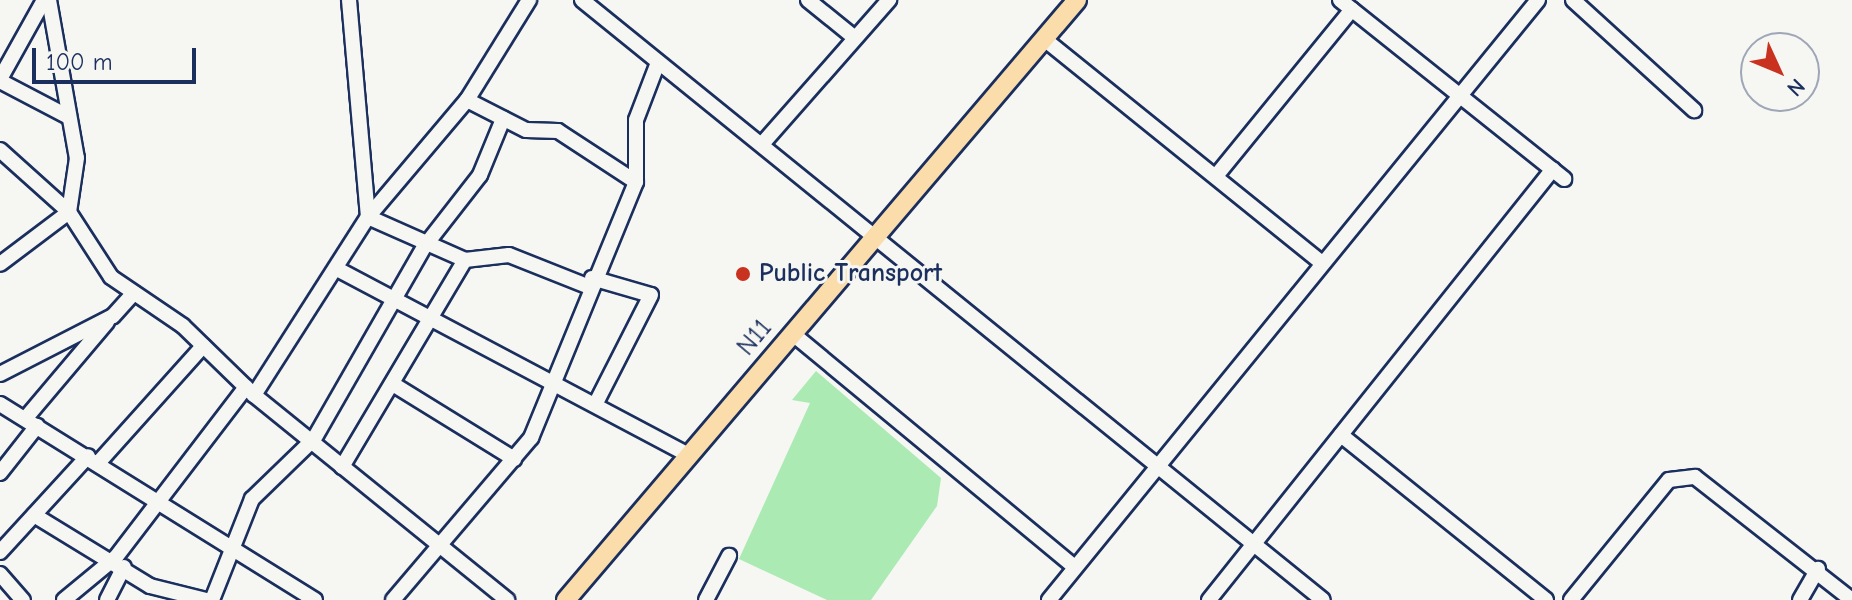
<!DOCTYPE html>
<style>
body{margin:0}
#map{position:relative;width:1852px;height:600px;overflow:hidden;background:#f6f6f2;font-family:"Comic Neue",sans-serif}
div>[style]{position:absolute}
.green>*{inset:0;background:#abebb3}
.roads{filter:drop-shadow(2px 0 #1b2f5e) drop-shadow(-2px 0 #1b2f5e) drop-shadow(0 2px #1b2f5e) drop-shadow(0 -2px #1b2f5e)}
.minor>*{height:14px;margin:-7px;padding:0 7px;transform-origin:7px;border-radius:7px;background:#f6f6f2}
.major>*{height:18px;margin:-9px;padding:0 9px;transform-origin:9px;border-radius:9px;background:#faddab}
.dots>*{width:22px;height:22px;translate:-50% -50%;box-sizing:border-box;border:4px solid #f6f6f2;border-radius:50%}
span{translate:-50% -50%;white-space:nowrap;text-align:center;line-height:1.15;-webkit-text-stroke:6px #f6f6f2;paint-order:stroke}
.poi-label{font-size:26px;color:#1b2f5e;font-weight:700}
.left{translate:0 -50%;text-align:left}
.street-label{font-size:26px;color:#1b2f5e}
.north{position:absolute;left:1740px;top:32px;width:80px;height:80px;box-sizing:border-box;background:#f6f6f2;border:2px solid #9ea6b7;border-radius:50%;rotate:134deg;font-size:22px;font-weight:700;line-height:32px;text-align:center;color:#1b2f5e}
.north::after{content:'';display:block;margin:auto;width:28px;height:36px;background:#c8321e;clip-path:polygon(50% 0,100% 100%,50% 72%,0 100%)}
.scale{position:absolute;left:32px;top:48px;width:164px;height:36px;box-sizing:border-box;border:4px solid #1b2f5e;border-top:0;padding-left:10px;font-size:24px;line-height:28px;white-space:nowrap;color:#1b2f5e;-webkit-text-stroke:6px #f6f6f2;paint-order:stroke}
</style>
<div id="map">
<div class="green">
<div style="clip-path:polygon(816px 371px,941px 478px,937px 506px,871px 600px,827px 600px,739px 559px,810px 403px,792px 400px)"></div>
</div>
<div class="roads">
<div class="minor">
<div style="left:49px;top:0;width:160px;rotate:80deg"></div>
<div style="left:77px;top:158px;width:55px;rotate:98.4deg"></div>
<div style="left:69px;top:212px;width:77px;rotate:57.1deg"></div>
<div style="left:111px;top:277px;width:87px;rotate:34.2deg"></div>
<div style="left:183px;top:326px;width:99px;rotate:44.2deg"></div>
<div style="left:254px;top:395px;width:326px;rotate:39deg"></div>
<div style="left:349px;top:0;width:218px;rotate:85deg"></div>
<div style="left:368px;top:217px;width:106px;rotate:23.9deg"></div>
<div style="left:465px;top:260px;width:44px;rotate:-6.5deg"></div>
<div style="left:509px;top:255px;width:84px;rotate:21.7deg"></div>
<div style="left:582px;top:0;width:953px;rotate:39deg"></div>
<div style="left:808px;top:0;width:60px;rotate:39deg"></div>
<div style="left:1340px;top:0;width:287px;rotate:38.6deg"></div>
<div style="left:1573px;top:0;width:164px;rotate:42.3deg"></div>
<div style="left:1043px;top:38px;width:358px;rotate:38.9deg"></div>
<div style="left:0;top:79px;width:90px;rotate:-60.9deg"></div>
<div style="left:0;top:81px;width:76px;rotate:27.6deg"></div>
<div style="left:467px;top:100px;width:66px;rotate:27deg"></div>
<div style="left:526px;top:130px;width:32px;rotate:2deg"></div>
<div style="left:558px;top:131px;width:93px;rotate:33.2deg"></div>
<div style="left:763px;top:143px;width:191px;rotate:-48.6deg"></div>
<div style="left:0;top:150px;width:93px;rotate:41.9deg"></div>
<div style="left:69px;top:212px;width:86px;rotate:143deg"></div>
<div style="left:1216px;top:176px;width:215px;rotate:-50.8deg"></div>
<div style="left:339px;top:270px;width:397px;rotate:27.9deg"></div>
<div style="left:592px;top:278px;width:61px;rotate:16.1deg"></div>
<div style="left:651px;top:295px;width:121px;rotate:117deg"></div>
<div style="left:793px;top:334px;width:366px;rotate:39.6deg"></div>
<div style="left:0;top:374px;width:127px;rotate:-27.2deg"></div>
<div style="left:113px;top:316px;width:31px;rotate:-48deg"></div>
<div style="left:396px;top:386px;width:139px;rotate:31.7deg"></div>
<div style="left:254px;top:395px;width:211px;rotate:-57.4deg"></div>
<div style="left:368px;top:217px;width:153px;rotate:-49.8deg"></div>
<div style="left:467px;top:100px;width:118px;rotate:-58.2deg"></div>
<div style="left:0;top:404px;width:371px;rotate:31.9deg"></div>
<div style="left:25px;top:419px;width:127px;rotate:-49.8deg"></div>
<div style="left:1341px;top:435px;width:263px;rotate:38.8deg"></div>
<div style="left:99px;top:462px;width:156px;rotate:-48.1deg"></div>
<div style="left:342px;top:467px;width:241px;rotate:-59.3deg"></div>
<div style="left:0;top:473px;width:60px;rotate:-51.8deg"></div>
<div style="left:34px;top:515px;width:136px;rotate:31.5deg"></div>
<div style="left:150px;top:586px;width:58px;rotate:14deg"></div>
<div style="left:0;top:552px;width:130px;rotate:-47.5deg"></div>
<div style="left:0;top:574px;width:35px;rotate:49deg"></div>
<div style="left:64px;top:600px;width:67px;rotate:-39.6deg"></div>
<div style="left:116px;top:557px;width:214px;rotate:-52.6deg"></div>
<div style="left:107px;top:600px;width:37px;rotate:-63deg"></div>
<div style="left:212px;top:600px;width:109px;rotate:-68.4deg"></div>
<div style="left:252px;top:499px;width:86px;rotate:-44.1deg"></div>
<div style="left:314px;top:439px;width:221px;rotate:-60.2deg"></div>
<div style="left:424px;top:247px;width:91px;rotate:-52.1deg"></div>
<div style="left:480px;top:175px;width:61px;rotate:-67.7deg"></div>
<div style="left:393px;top:600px;width:213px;rotate:-49.6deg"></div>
<div style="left:531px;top:438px;width:277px;rotate:-67.7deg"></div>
<div style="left:636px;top:182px;width:62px;rotate:-90deg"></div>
<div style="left:636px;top:120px;width:59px;rotate:-69.1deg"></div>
<div style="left:706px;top:600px;width:50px;rotate:-62.4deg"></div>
<div style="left:1049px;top:600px;width:774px;rotate:-50.82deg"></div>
<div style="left:1209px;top:600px;width:551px;rotate:-51.41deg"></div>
<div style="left:1571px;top:600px;width:155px;rotate:-50.8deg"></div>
<div style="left:1669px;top:480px;width:26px;rotate:-7deg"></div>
<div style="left:1695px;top:477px;width:199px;rotate:38.1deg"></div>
<div style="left:1800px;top:600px;width:36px;rotate:-60deg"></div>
</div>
<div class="major">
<div style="left:566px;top:600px;width:788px;rotate:-49.58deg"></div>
</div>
</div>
<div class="dots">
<div style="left:743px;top:274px;background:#c8321e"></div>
</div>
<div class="poi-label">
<span class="left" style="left:759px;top:274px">Public Transport</span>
</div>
<div class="street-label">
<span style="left:755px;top:338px;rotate:-50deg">N11</span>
</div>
<div class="north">N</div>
<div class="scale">100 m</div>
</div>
